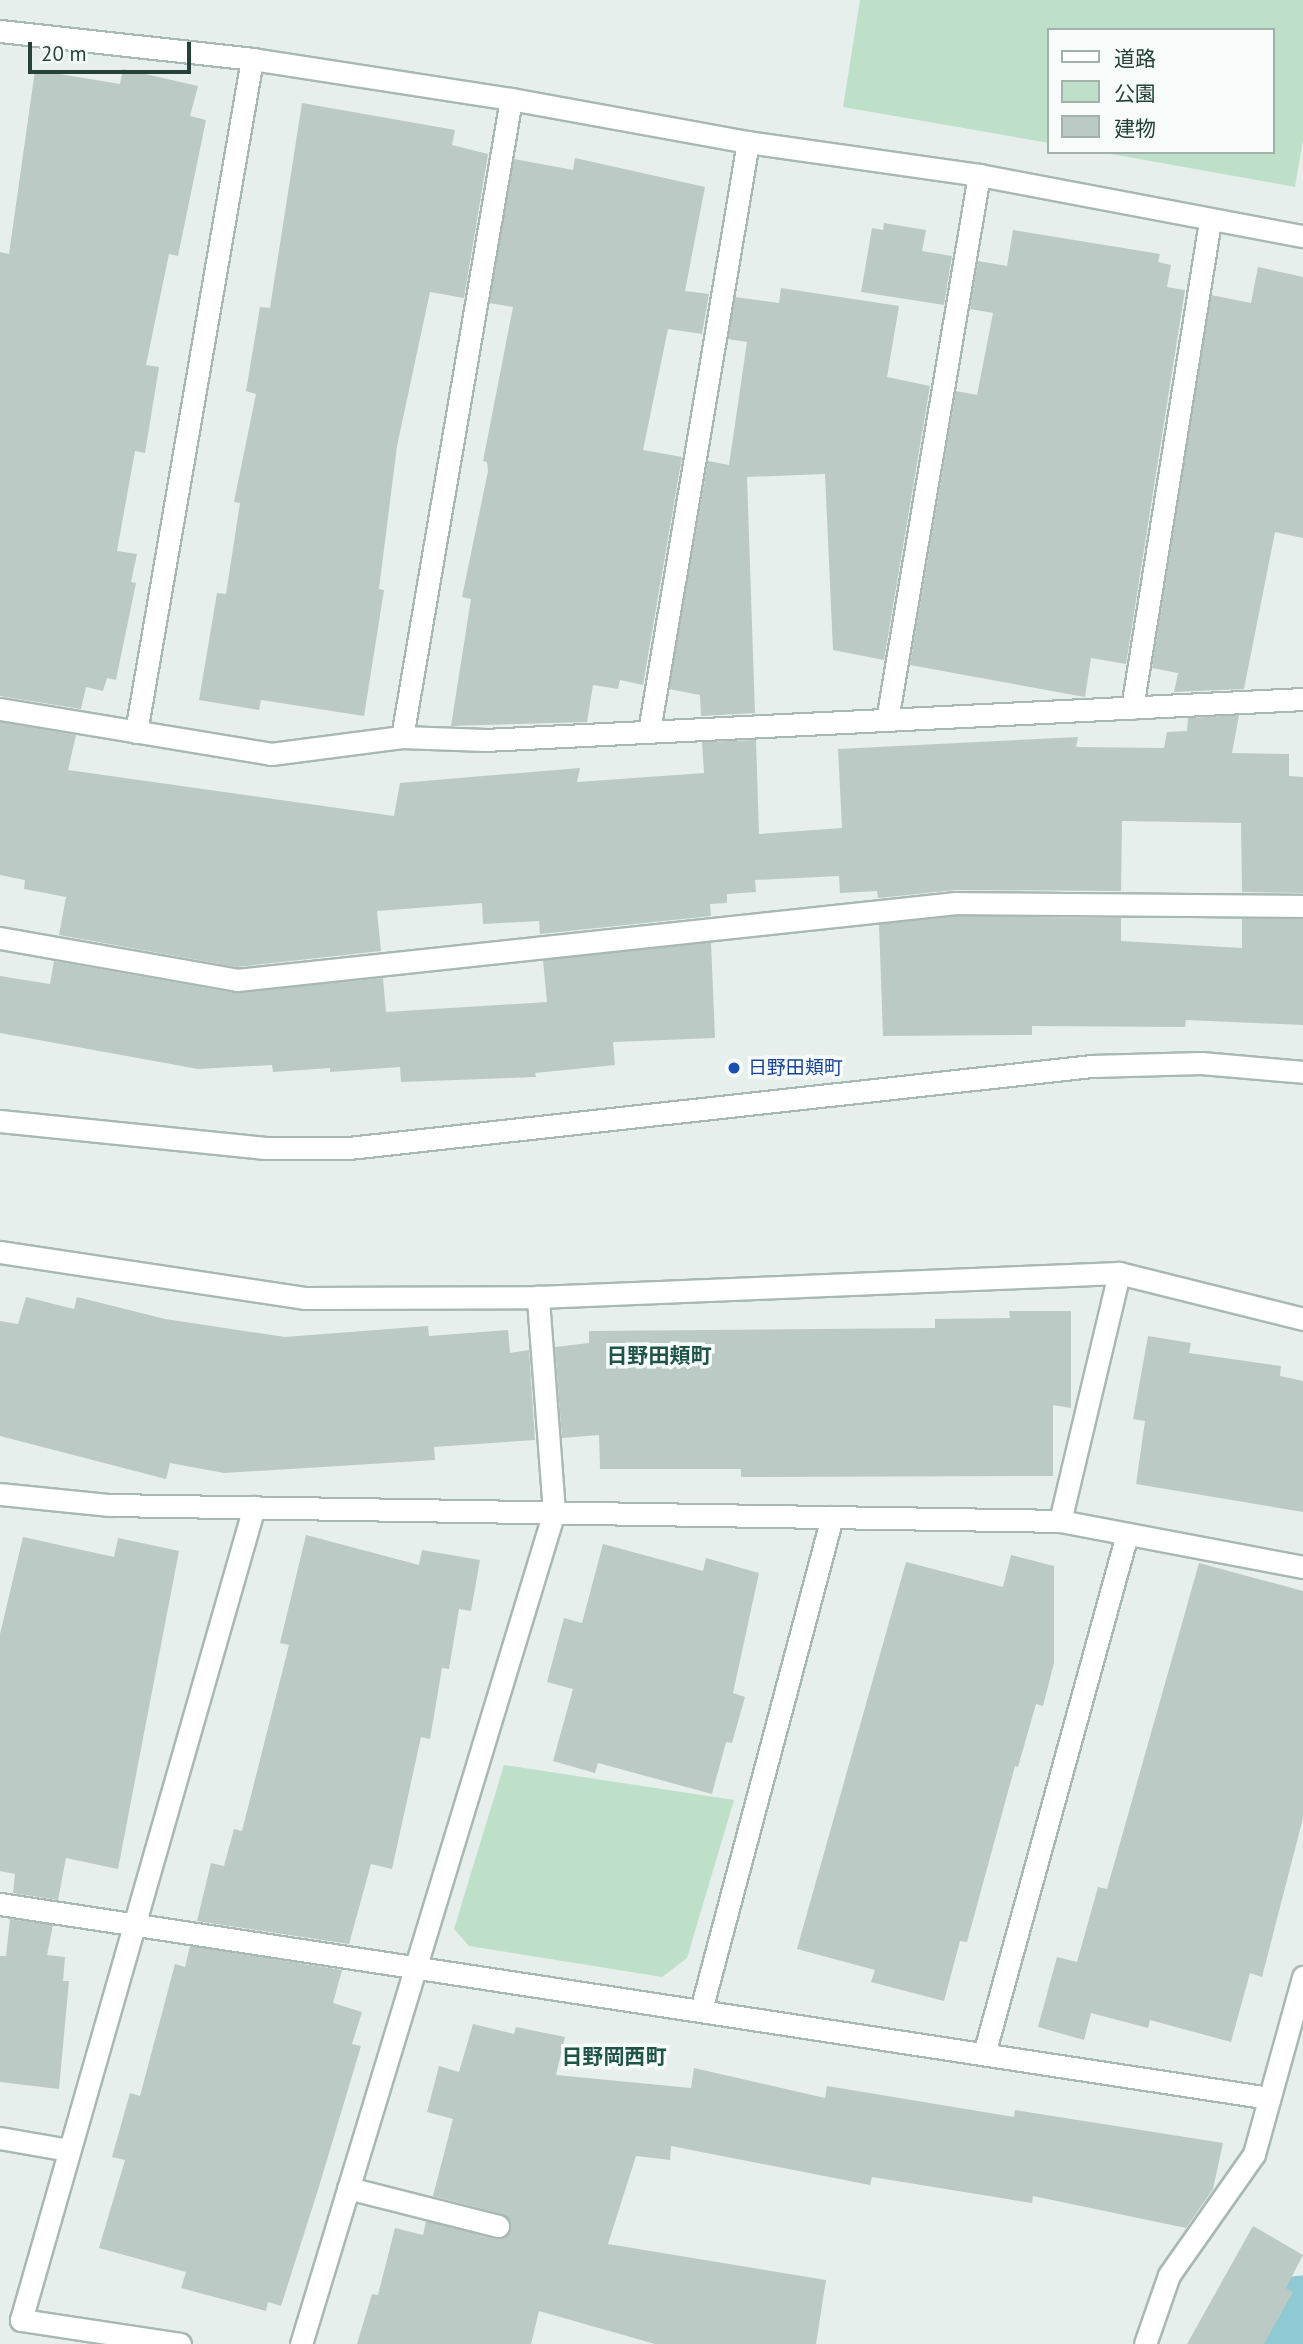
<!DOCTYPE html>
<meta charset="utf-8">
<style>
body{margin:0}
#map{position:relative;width:1303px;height:2344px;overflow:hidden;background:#e6efeb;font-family:"PT Sans","Noto Sans JP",sans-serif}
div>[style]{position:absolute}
.green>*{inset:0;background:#bfe0c8}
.river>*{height:98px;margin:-49px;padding:0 49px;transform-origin:49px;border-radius:49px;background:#8ec9d4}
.building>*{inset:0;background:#bbcac4}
.roads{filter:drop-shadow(2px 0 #a8b8b2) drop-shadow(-2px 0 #a8b8b2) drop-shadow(0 2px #a8b8b2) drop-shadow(0 -2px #a8b8b2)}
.minor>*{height:21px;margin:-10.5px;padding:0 10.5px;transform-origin:10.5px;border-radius:10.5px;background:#fff}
.dots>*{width:19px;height:19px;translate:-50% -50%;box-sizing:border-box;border:4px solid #f7fbf9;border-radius:50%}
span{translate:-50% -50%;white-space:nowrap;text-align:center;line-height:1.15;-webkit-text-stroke:7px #f7fbf9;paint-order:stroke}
.transit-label{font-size:19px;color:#164399}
.left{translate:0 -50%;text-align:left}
.neighbourhood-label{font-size:21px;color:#1f5548;font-weight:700}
.legend{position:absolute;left:1047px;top:28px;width:228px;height:126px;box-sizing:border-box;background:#f7fbf9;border:2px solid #a3b1ad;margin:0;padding:9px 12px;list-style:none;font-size:21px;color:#24423a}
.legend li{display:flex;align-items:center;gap:14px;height:35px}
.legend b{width:35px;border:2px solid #a3b1ad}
.scale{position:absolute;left:28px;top:42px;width:163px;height:32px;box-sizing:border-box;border:4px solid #24423a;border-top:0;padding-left:9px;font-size:21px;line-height:24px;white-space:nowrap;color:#24423a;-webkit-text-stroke:5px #f7fbf9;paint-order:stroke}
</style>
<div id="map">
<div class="green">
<div style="clip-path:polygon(860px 0,1303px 0,1303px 140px,1295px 187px,1100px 152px,1273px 152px,1273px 30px,1049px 30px,1049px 143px,843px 107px)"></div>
<div style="clip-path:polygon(504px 1765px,734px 1800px,687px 1958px,662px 1977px,469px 1946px,454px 1929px)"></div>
</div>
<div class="river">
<div style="left:1293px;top:2344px;width:22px;rotate:-63deg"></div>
</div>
<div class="building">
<div style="clip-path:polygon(123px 69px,198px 86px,190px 116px,206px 120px,178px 256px,169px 254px,146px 365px,159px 367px,145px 453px,135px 451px,117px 551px,137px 554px,131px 582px,136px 583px,116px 680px,107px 678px,103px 691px,86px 687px,81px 709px,0 696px,0 252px,9px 254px,35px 70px,120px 84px)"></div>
<div style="clip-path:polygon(302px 103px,455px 130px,452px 145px,488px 154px,464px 298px,430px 292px,397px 446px,379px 589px,384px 590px,364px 716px,261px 700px,259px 710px,199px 700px,217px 593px,226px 594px,240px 503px,234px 502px,256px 394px,246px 391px,260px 307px,270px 308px)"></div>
<div style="clip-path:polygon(575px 158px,705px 187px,685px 291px,709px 294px,702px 334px,668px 329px,643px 450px,682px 457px,643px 685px,620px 680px,618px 689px,593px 685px,587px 722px,451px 726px,471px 599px,462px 597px,488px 471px,487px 462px,483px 461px,513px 307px,489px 303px,514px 159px,573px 170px)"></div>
<div style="clip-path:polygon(884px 223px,926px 230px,922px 251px,952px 256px,944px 305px,861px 292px,872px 228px,883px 230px)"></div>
<div style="clip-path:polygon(1013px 230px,1160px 254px,1158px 262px,1171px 265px,1167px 287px,1185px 290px,1126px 664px,1091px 658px,1085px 697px,910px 665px,956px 391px,977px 395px,993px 313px,970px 309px,978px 261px,1007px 266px)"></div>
<div style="clip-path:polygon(1258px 267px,1303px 277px,1303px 538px,1275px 532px,1244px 689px,1174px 692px,1178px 673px,1152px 668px,1211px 295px,1251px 303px)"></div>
<div style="clip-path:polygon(781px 288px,899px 306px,887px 377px,930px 386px,884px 660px,833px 650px,825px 474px,747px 477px,755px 713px,701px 716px,700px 695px,669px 689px,708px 461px,729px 465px,747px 342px,728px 339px,735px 297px,779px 303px)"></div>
<div style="clip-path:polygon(1239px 715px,1232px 753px,1289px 754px,1289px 776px,1303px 777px,1303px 893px,1242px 892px,1241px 823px,1122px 821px,1121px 891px,956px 890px,878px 898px,877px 891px,840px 893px,839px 876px,755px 880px,756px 892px,727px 894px,727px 903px,710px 904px,711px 916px,540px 934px,539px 921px,483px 924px,482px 903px,377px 911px,381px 951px,237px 967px,59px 935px,66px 897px,24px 889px,25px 880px,0 875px,0 722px,76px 735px,68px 770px,394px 816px,400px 783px,580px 768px,577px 782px,704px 773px,702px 742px,756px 740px,759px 834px,842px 828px,838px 749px,1078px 737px,1076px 747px,1164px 748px,1167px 732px,1187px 731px,1188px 718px)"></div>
<div style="clip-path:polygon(957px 916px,1121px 918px,1121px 941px,1242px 948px,1242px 919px,1303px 919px,1303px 1025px,1186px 1020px,1185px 1027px,1032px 1026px,1032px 1035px,883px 1036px,879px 924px)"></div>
<div style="clip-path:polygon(711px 942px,715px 1038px,613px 1042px,615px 1065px,535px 1073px,536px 1077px,401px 1082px,400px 1067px,330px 1072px,330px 1068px,273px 1072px,272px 1065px,198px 1069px,0 1033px,0 976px,50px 984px,54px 961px,235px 993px,383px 978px,386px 1012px,547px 1002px,543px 960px)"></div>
<div style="clip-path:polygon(26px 1297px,74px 1309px,77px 1297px,165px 1319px,285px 1337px,428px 1326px,429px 1336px,508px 1330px,510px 1353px,529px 1350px,535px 1440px,434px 1447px,435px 1460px,224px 1473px,170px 1463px,166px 1479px,0 1436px,0 1321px,18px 1324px)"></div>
<div style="clip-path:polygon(1009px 1311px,1071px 1311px,1071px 1408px,1053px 1405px,1053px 1476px,741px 1477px,741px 1469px,600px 1469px,599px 1435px,562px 1438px,555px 1347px,589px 1343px,589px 1331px,935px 1328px,935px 1319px,1010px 1318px)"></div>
<div style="clip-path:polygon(1148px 1336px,1191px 1343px,1189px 1353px,1281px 1366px,1280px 1376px,1303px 1381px,1303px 1512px,1136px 1484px,1145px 1421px,1133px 1419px)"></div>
<div style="clip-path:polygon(306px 1535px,419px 1565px,422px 1550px,480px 1560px,471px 1611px,459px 1609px,449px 1669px,442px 1668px,430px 1739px,421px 1737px,392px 1869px,371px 1864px,349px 1944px,197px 1921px,211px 1863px,224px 1866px,234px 1829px,242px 1831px,289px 1645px,280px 1643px)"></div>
<div style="clip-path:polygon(23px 1537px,114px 1557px,118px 1538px,179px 1551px,118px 1869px,66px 1858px,58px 1900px,13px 1893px,15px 1874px,0 1871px,0 1634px)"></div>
<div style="clip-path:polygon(603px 1544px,703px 1571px,706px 1558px,759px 1573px,733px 1693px,745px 1697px,732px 1743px,726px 1742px,712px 1794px,598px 1763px,595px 1773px,553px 1761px,573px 1689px,547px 1682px,564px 1618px,582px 1623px)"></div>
<div style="clip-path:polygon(1011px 1555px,1054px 1566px,1054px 1663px,1043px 1706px,1036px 1704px,1018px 1767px,1015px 1766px,967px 1942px,960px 1941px,944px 2001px,871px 1982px,875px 1970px,797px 1949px,906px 1562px,1003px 1587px)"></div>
<div style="clip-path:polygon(1199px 1563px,1303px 1591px,1303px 1818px,1262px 1977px,1250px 1973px,1231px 2042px,1150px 2020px,1148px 2028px,1091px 2013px,1084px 2040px,1038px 2027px,1057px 1957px,1077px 1962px,1098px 1887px,1107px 1889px)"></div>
<div style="clip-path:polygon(10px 1919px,53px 1925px,47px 1955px,65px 1957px,63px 1981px,69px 1981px,59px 2089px,0 2082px,0 1956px,6px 1956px)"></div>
<div style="clip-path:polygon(190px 1946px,342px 1970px,333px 2003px,362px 2012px,352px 2044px,361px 2046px,318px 2190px,281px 2306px,268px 2302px,266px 2311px,181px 2288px,186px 2272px,99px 2248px,125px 2160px,112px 2157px,130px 2093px,140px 2096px,175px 1964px,185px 1967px)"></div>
<div style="clip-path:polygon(473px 2024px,514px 2034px,516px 2027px,565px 2037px,556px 2075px,691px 2088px,694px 2068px,825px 2098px,827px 2086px,1014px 2117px,1015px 2110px,1223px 2143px,1213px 2189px,1186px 2228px,1033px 2196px,1032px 2203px,872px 2177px,870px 2185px,671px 2146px,670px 2160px,636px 2156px,608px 2244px,826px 2280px,816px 2344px,655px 2344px,539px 2311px,531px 2344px,357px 2344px,372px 2294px,378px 2295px,395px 2228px,423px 2235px,426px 2221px,495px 2239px,510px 2230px,510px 2222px,502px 2214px,433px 2196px,453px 2119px,427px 2112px,439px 2066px,459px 2072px)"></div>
<div style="clip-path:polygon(1253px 2226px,1303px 2255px,1286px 2288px,1293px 2292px,1264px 2344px,1187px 2344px)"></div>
</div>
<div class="roads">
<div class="minor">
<div style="left:0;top:31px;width:254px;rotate:6.3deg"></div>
<div style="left:252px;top:59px;width:262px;rotate:8.8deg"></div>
<div style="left:511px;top:99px;width:241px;rotate:10.3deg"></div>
<div style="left:748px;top:142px;width:233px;rotate:8.1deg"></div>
<div style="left:979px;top:175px;width:330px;rotate:10.7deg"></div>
<div style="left:1132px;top:708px;width:495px;rotate:-80.9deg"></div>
<div style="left:0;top:709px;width:275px;rotate:9.4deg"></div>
<div style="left:271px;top:754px;width:132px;rotate:-7.4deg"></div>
<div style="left:402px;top:737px;width:83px;rotate:2.1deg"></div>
<div style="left:485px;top:740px;width:819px;rotate:-2.87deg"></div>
<div style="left:887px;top:720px;width:553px;rotate:-80.42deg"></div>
<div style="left:649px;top:731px;width:597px;rotate:-80.46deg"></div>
<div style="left:136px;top:732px;width:683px;rotate:-80.22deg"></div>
<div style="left:402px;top:737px;width:647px;rotate:-80.3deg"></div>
<div style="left:0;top:938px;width:241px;rotate:10deg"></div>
<div style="left:237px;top:980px;width:723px;rotate:-6.11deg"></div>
<div style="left:956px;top:903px;width:347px;rotate:0.5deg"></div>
<div style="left:0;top:1121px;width:267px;rotate:5.8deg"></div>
<div style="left:266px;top:1148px;width:83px"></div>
<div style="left:349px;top:1148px;width:748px;rotate:-6.3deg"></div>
<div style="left:1092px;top:1066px;width:109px;rotate:-1.6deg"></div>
<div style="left:1201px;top:1063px;width:102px;rotate:5deg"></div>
<div style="left:0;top:1252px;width:307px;rotate:8.6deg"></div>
<div style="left:304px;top:1298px;width:234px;rotate:-0.2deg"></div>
<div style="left:538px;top:1297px;width:581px;rotate:-2.37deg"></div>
<div style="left:1119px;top:1273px;width:190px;rotate:14deg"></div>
<div style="left:0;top:1494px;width:110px;rotate:5.8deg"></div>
<div style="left:109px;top:1505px;width:951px;rotate:0.96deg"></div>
<div style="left:1060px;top:1521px;width:247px;rotate:10.7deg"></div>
<div style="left:1060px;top:1521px;width:255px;rotate:-76.6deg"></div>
<div style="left:0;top:1904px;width:1284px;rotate:8.69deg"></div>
<div style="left:701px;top:2010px;width:510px;rotate:-75.12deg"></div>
<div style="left:984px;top:2054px;width:539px;rotate:-74.62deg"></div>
<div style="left:0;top:2138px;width:70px;rotate:9.9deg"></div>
<div style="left:348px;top:2188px;width:155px;rotate:14.2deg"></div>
<div style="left:180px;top:2344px;width:161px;rotate:-171.4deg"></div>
<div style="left:21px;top:2320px;width:846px;rotate:-74.01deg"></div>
<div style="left:301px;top:2344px;width:870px;rotate:-73.09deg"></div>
<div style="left:554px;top:1512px;width:216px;rotate:-94.3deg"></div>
<div style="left:1145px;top:2344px;width:73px;rotate:-70.8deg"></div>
<div style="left:1169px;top:2275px;width:148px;rotate:-54.9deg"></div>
<div style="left:1254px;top:2154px;width:184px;rotate:-74.5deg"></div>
</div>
</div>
<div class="dots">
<div style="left:734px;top:1068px;background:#1a4fb4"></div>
</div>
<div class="transit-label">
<span class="left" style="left:748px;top:1068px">日野田頬町</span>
</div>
<div class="neighbourhood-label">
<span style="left:659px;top:1356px">日野田頬町</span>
<span style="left:614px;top:2057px">日野岡西町</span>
</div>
<ul class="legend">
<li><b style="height:9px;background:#fff"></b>道路</li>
<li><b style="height:19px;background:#bfe0c8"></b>公園</li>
<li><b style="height:19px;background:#bbcac4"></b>建物</li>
</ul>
<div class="scale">20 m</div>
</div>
